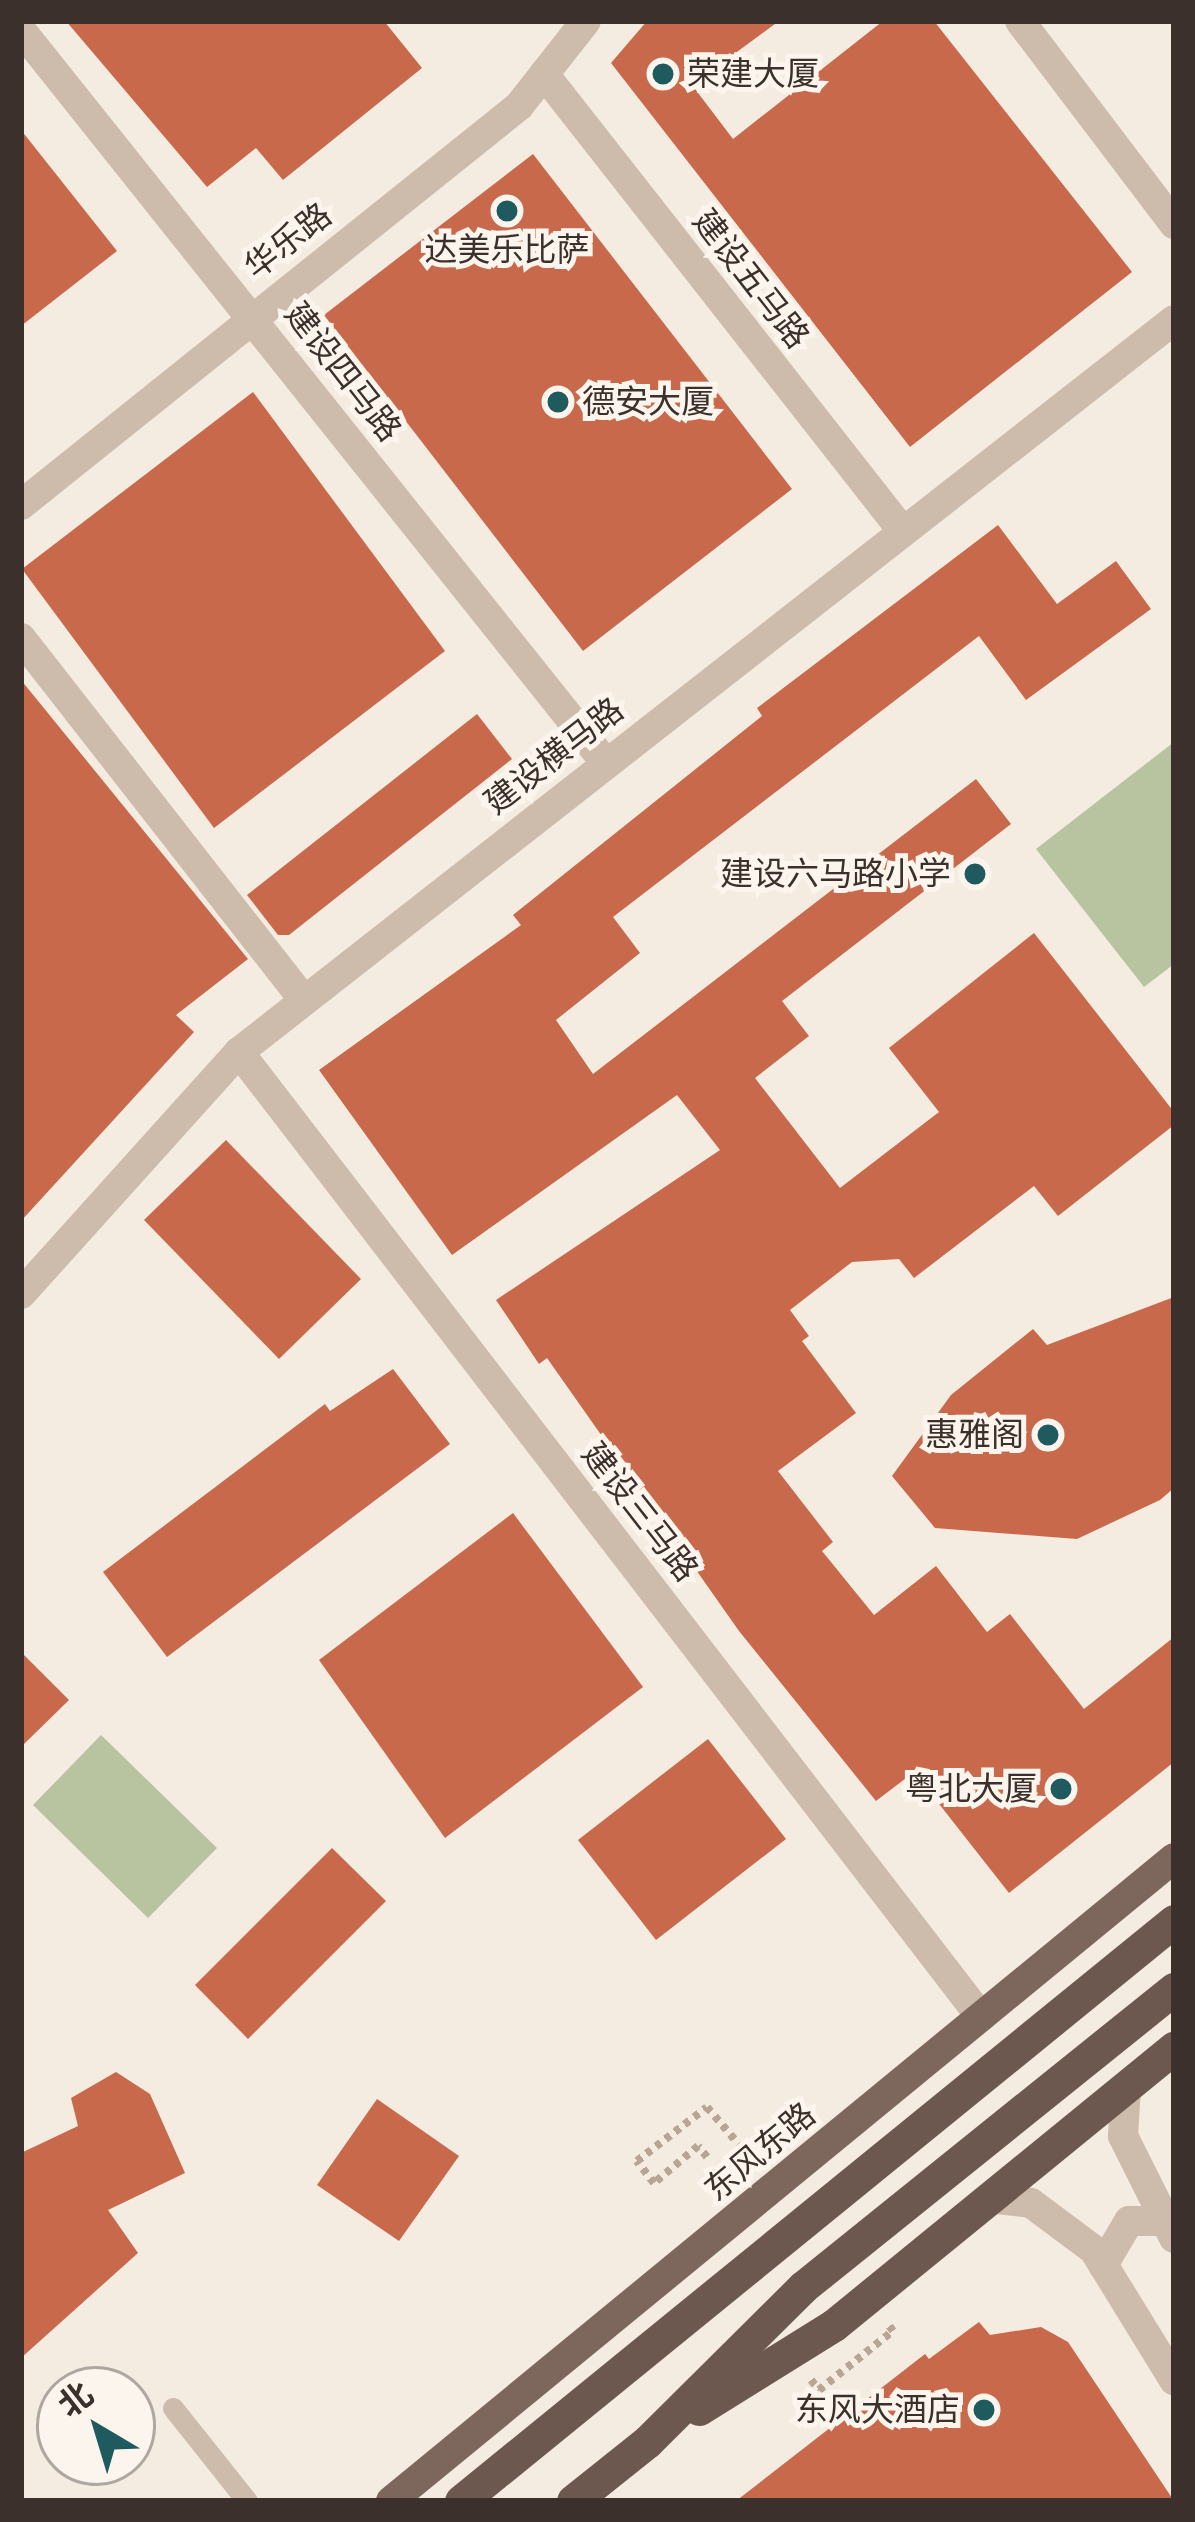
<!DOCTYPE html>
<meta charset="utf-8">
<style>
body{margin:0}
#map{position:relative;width:1195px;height:2522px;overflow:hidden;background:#f4ebe1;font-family:"Roboto Condensed","Noto Sans SC",sans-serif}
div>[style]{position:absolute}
.green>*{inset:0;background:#b8c4a0}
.building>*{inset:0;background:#c8694b}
.path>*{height:8px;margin-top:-4px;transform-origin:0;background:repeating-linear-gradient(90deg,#b9a596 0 6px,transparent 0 12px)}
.service>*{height:21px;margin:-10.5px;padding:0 10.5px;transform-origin:10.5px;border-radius:10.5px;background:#cdbbac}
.minor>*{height:30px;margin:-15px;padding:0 15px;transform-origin:15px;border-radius:15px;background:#cdbbac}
.tertiary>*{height:30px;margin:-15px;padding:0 15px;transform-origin:15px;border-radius:15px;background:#cdbbac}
.primary>*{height:30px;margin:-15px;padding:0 15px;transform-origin:15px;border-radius:15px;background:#7d675c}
.trunk>*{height:33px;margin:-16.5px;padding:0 16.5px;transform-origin:16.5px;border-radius:16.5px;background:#6c584f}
.dots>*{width:33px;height:33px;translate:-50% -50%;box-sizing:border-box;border:6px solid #fbf5ee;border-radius:50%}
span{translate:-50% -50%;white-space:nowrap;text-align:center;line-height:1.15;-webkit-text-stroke:10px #fbf5ee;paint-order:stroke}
.poi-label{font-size:33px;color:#3b302b}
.left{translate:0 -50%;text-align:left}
.right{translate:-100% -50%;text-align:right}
.street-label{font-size:33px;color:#3b302b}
.frame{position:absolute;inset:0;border:24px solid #3b302b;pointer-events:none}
.north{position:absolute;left:36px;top:2366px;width:120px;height:120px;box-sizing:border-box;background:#fbf5ee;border:3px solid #aea6a0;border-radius:50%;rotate:322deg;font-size:33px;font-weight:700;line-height:48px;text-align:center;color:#3b302b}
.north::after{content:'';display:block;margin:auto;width:42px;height:54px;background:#1f5a5e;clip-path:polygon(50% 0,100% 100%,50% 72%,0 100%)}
</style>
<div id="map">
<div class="green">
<div style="clip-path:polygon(1174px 742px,1174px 964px,1144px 987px,1036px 849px)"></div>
<div style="clip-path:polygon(101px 1735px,217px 1848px,148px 1918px,33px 1805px)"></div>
</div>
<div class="building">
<div style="clip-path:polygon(66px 21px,384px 21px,422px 68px,283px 180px,256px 148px,207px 187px)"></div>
<div style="clip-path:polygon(647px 21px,779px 21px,692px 85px,733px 139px,883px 21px,934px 21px,1132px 272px,910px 447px,611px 63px)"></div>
<div style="clip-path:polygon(21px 130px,117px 251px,21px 326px)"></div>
<div style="clip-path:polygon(533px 154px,792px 489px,583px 651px,324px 315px)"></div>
<div style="clip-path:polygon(253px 392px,445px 651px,214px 828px,22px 569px)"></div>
<div style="clip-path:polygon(998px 525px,1057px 604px,1116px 561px,1151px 609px,1026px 700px,979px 636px,613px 917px,640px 953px,556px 1020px,593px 1074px,976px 779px,1011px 824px,782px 1001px,809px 1036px,755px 1078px,840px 1188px,939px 1112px,889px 1048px,1034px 933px,1174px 1112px,1174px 1125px,1058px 1216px,1034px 1186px,914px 1278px,899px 1259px,852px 1262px,790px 1310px,809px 1336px,802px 1341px,856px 1413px,778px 1471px,833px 1542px,822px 1551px,874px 1615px,936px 1566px,987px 1632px,1010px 1614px,1084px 1709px,1174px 1637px,1174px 1762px,1009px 1893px,914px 1772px,876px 1801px,739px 1631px,547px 1358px,539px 1364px,496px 1300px,720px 1150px,677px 1095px,452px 1255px,319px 1070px,521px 925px,513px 915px,762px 716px,757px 708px)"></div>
<div style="clip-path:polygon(21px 680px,248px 959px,176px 1015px,194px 1032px,21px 1221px)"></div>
<div style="clip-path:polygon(477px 714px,512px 759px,289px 935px,278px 935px,247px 895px)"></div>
<div style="clip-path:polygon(226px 1140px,361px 1279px,279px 1359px,144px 1220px)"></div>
<div style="clip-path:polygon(1174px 1297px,1174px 1488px,1160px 1500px,1077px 1539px,935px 1528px,892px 1476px,951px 1395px,1033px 1329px,1047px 1345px)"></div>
<div style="clip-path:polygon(393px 1369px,450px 1444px,167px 1657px,103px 1572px,325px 1404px,330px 1411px)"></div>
<div style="clip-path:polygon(513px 1513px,643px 1687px,445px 1838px,319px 1660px)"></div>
<div style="clip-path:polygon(21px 1652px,69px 1700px,21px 1747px)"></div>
<div style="clip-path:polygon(708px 1739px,786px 1839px,656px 1940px,578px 1840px)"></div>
<div style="clip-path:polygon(332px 1848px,386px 1901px,248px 2039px,195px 1985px)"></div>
<div style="clip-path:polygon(116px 2072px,150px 2094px,185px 2173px,108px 2210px,138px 2253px,21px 2358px,21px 2153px,78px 2126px,71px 2098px)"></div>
<div style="clip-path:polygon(377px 2099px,459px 2156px,399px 2241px,317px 2185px)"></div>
<div style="clip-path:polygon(979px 2322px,990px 2335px,1041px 2327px,1068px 2342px,1174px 2501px,736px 2501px,925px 2354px,929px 2359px)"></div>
</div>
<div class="path">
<div style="left:707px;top:2157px;width:14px;rotate:-129deg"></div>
<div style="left:698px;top:2146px;width:57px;rotate:139.9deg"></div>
<div style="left:654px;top:2183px;width:28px;rotate:-128deg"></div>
<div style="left:637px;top:2161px;width:88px;rotate:-37.6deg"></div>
<div style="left:707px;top:2107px;width:70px;rotate:49.7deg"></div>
<div style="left:811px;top:2380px;width:13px;rotate:51deg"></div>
<div style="left:819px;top:2390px;width:95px;rotate:-38.6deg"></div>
<div style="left:893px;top:2331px;width:9px;rotate:-126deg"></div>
</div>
<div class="service">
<div style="left:173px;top:2408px;width:119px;rotate:51.5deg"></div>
</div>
<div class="minor">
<div style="left:21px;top:30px;width:936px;rotate:51.42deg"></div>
<div style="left:544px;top:74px;width:578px;rotate:51.88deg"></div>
<div style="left:21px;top:505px;width:638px;rotate:-38.7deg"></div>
<div style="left:519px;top:106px;width:108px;rotate:-51.8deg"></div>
<div style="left:21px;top:638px;width:459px;rotate:52deg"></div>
<div style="left:239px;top:1052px;width:1217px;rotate:52.44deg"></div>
</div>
<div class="tertiary">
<div style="left:1020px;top:21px;width:255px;rotate:52.8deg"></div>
<div style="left:21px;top:1294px;width:326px;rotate:-48deg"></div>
<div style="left:239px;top:1052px;width:1187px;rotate:-38.06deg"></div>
<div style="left:1126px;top:2087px;width:49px;rotate:93.5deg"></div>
<div style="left:1123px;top:2136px;width:114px;rotate:63.4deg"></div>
<div style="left:989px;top:2198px;width:42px;rotate:6.8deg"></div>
<div style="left:1031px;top:2203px;width:79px;rotate:36.7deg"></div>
<div style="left:1094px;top:2250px;width:153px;rotate:58.4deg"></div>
<div style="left:1103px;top:2265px;width:51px;rotate:-59.4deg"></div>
<div style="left:1129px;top:2221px;width:35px"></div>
</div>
<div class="primary">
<div style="left:391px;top:2501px;width:1013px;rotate:-39.39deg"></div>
</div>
<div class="trunk">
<div style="left:699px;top:2409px;width:159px;rotate:-31.9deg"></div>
<div style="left:834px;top:2325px;width:439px;rotate:-39.2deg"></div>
<div style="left:461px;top:2501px;width:919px;rotate:-39.13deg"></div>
<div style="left:573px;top:2501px;width:95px;rotate:-38.6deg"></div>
<div style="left:647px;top:2442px;width:220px;rotate:-44.8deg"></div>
<div style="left:803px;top:2287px;width:476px;rotate:-38.8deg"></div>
</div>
<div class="dots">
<div style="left:663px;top:74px;background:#1f5a5e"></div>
<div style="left:507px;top:211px;background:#1f5a5e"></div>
<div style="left:558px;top:402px;background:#1f5a5e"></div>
<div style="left:975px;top:874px;background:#1f5a5e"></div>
<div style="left:1048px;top:1435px;background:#1f5a5e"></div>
<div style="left:1061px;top:1789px;background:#1f5a5e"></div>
<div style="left:984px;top:2410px;background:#1f5a5e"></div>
</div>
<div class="poi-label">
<span class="left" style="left:687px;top:74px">荣建大厦</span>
<span style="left:507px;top:250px">达美乐比萨</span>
<span class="left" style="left:582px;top:402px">德安大厦</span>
<span class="right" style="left:951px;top:874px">建设六马路小学</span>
<span class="right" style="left:1024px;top:1435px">惠雅阁</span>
<span class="right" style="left:1037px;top:1789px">粤北大厦</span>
<span class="right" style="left:960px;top:2410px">东风大酒店</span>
</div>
<div class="street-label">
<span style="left:288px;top:241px;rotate:-38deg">华乐路</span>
<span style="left:751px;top:279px;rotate:52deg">建设五马路</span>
<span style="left:343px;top:372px;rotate:52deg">建设四马路</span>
<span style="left:554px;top:756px;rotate:-38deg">建设横马路</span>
<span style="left:640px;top:1512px;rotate:52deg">建设三马路</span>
<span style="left:760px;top:2152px;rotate:-40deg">东风东路</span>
</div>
<div class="frame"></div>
<div class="north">北</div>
</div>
